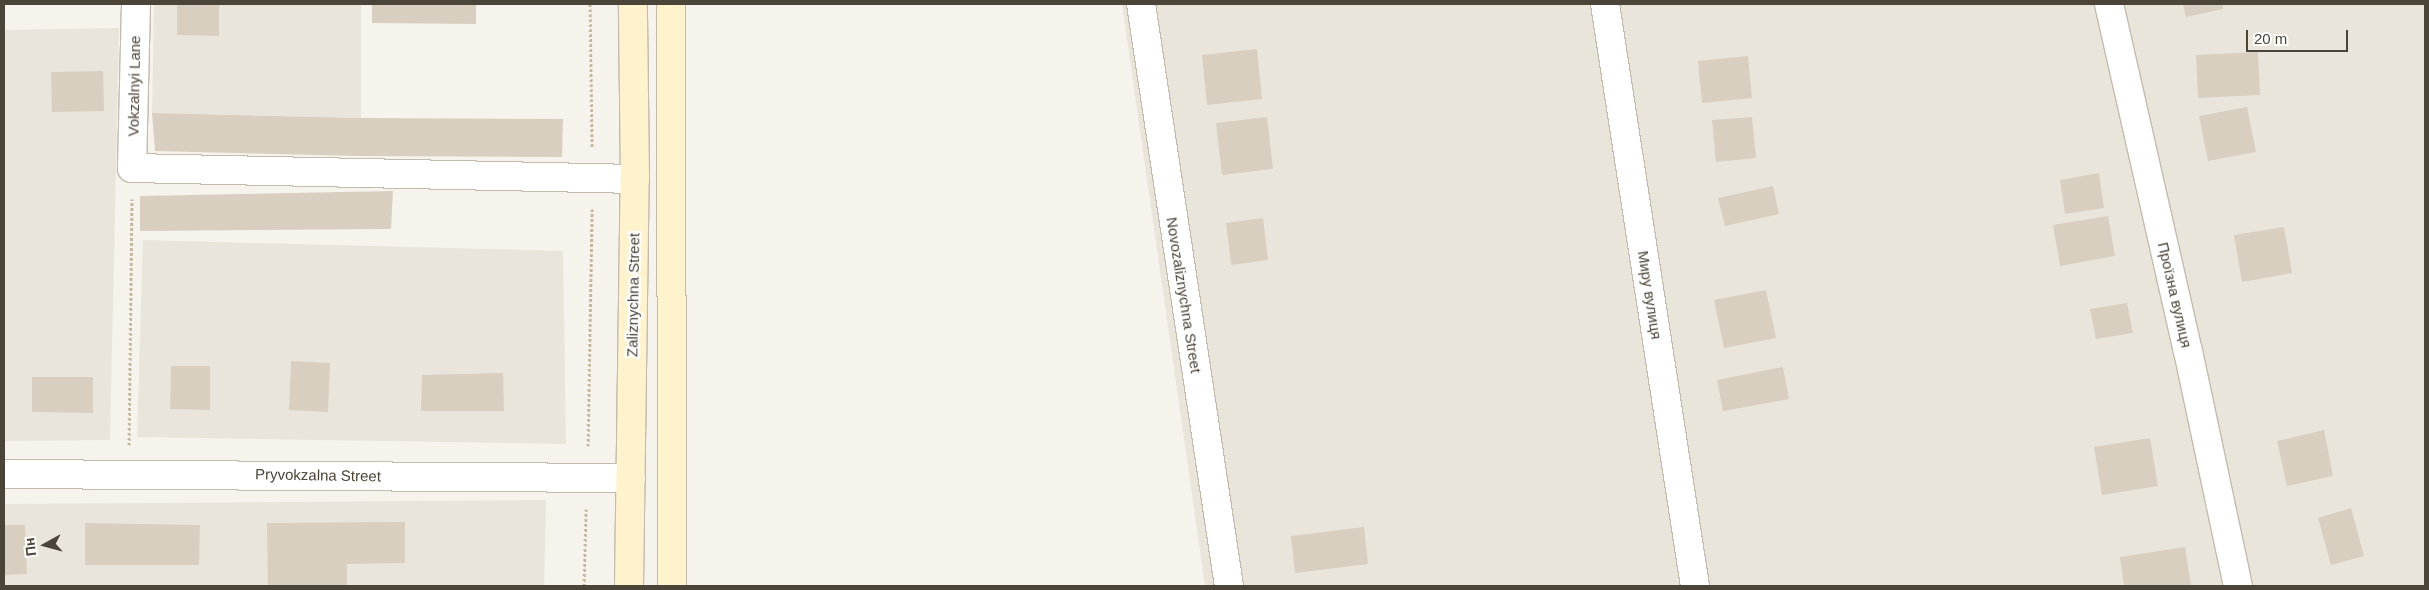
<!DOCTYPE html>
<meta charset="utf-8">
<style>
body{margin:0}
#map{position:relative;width:2429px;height:590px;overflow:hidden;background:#f6f3ec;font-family:Arial,sans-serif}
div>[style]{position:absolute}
.residential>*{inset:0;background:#eae5da}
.building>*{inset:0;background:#d8cfc1}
.path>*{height:3px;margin-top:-1.5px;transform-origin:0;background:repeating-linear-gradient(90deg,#c4b79f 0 2.5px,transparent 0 5px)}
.roads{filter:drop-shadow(1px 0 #c2bbae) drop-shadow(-1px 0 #c2bbae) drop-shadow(0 1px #c2bbae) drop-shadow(0 -1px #c2bbae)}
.minor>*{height:28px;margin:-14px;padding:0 14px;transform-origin:14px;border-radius:14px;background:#fff}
.tertiary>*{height:28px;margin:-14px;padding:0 14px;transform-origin:14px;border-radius:14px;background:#fff}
.secondary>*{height:28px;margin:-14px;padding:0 14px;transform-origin:14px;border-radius:14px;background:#fff3cd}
span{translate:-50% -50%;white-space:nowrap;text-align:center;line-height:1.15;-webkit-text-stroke:4.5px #fff;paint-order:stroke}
.street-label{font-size:15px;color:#4b4439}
.frame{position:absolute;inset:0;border:5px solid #4b4439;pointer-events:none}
.north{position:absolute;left:20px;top:520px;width:50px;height:50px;-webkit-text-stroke:4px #fff;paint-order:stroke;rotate:263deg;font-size:14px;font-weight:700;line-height:20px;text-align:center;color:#4b4439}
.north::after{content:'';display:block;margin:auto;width:18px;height:22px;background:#4b4439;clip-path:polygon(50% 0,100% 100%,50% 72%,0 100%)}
.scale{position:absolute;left:2246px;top:30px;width:102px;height:22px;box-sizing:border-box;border:2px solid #4b4439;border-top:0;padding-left:6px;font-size:15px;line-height:18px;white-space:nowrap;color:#4b4439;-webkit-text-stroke:4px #fff;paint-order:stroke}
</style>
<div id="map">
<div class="residential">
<div style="clip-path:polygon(154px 4px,361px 4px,361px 118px,152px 113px)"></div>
<div style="clip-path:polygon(1122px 4px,2425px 4px,2425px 586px,1205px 586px)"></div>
<div style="clip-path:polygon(119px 28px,110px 440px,4px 441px,4px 30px)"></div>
<div style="clip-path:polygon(143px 240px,563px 251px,566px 444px,137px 437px)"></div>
<div style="clip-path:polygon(546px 500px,544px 586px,4px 586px,4px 504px)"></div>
</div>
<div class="building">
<div style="clip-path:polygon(177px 4px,219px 4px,219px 36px,177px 35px)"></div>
<div style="clip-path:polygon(372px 4px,476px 4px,476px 24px,372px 23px)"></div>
<div style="clip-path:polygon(2183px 4px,2222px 4px,2223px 9px,2186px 17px)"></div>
<div style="clip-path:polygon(1257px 49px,1262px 99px,1207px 105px,1202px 55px)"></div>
<div style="clip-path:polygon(2258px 52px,2260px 95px,2198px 98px,2196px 55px)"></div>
<div style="clip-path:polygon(1748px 56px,1752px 98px,1702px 103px,1698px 61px)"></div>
<div style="clip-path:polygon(103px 71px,104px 111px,52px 112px,51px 72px)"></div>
<div style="clip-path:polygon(2247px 107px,2256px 152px,2208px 161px,2199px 116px)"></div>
<div style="clip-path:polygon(152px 113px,361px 118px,563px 119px,562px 157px,358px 156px,155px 151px)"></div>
<div style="clip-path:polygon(1267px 117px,1273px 169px,1222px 175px,1216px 123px)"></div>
<div style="clip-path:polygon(1752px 117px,1756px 158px,1716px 162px,1712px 120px)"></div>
<div style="clip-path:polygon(2099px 173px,2104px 208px,2065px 214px,2060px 180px)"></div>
<div style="clip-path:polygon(1773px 186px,1779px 214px,1725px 226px,1718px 198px)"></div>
<div style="clip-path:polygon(393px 191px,391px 229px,140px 231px,140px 196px)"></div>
<div style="clip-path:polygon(2108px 216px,2115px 256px,2060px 266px,2053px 225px)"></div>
<div style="clip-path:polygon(1263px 218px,1268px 260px,1231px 265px,1226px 223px)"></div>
<div style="clip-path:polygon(2284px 227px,2292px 273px,2242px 282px,2234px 235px)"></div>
<div style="clip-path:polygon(1766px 290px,1776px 338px,1724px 348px,1714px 300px)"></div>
<div style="clip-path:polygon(2127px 303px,2133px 333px,2096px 339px,2090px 309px)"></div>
<div style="clip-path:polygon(291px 361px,330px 363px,328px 412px,289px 410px)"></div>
<div style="clip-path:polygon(171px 366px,210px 366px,210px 410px,170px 409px)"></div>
<div style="clip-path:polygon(1783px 367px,1789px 399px,1723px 411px,1717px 380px)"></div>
<div style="clip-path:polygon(503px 373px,504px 411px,421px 411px,422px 375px)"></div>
<div style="clip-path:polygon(32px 377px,93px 377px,93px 413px,32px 412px)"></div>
<div style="clip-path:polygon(2324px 430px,2333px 476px,2287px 486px,2277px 441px)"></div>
<div style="clip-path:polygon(2150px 438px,2158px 486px,2102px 495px,2094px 447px)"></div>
<div style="clip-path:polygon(2351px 508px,2364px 556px,2331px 565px,2318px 518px)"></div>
<div style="clip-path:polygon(405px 522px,405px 563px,347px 564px,347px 586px,268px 586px,267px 523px)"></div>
<div style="clip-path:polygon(85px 523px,200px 525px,199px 565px,85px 565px)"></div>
<div style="clip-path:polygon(4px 525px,25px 525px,27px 574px,4px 575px)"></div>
<div style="clip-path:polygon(1364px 527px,1368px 564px,1295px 573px,1291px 536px)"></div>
<div style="clip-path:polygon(2185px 547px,2191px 586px,2124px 586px,2120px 557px)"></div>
</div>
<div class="path">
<div style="left:590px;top:4px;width:144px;rotate:89.2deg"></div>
<div style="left:129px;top:445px;width:246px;rotate:-89.3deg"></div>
<div style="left:588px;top:446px;width:237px;rotate:-89deg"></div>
<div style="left:584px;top:586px;width:77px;rotate:-88.5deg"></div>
</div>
<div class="roads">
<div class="minor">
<div style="left:136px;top:4px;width:164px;rotate:91.4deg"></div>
<div style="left:132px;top:168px;width:503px;rotate:1.25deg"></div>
<div style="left:1141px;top:4px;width:589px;rotate:81.4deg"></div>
<div style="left:2109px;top:4px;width:356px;rotate:77.2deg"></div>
<div style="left:2188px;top:351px;width:240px;rotate:78deg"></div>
<div style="left:4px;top:474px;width:627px;rotate:0.37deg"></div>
</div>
<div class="tertiary">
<div style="left:1605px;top:4px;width:589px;rotate:81.21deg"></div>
</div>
<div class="secondary">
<div style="left:671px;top:4px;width:582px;rotate:89.9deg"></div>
<div style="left:629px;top:586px;width:407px;rotate:-89.2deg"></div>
<div style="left:635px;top:179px;width:175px;rotate:-90.7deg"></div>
</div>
</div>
<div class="street-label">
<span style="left:134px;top:86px;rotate:-89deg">Vokzalnyi Lane</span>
<span style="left:633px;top:295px;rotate:-89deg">Zaliznychna Street</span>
<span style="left:1184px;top:295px;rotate:81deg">Novozaliznychna Street</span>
<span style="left:1650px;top:295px;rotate:81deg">Миру вулиця</span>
<span style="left:2175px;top:295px;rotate:77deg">Проїзна вулиця</span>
<span style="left:318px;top:475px;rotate:1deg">Pryvokzalna Street</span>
</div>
<div class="frame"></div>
<div class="north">Пн</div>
<div class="scale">20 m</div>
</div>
